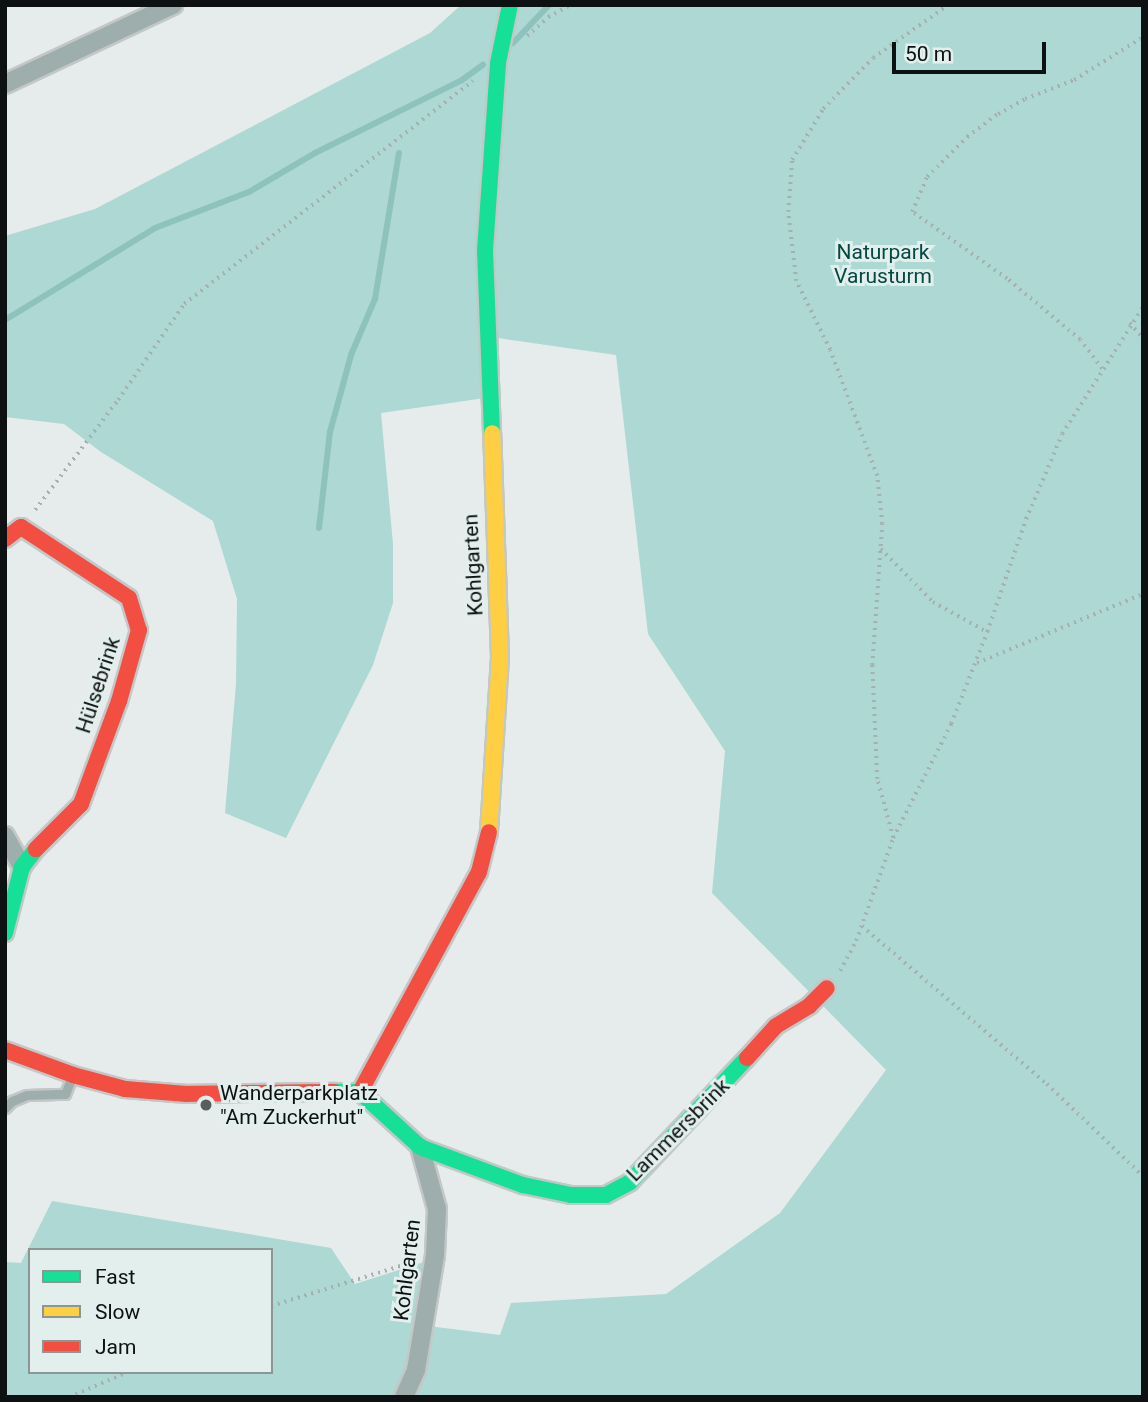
<!DOCTYPE html>
<meta charset="utf-8">
<style>
body{margin:0}
#map{position:relative;width:1148px;height:1402px;overflow:hidden;background:#e5eceb;font-family:Roboto,sans-serif}
div>[style]{position:absolute}
.forest>*{inset:0;background:#add8d3}
.stream>*{height:6px;margin:-3px;padding:0 3px;transform-origin:3px;border-radius:3px;background:#8ec2bd}
.path>*{height:3.5px;margin-top:-1.75px;transform-origin:0;background:repeating-linear-gradient(90deg,#a5b0b0 0 2px,transparent 0 7px)}
.roads{filter:drop-shadow(2px 0 #c3c8c7) drop-shadow(-2px 0 #c3c8c7) drop-shadow(0 2px #c3c8c7) drop-shadow(0 -2px #c3c8c7)}
.lane>*{height:9px;margin:-4.5px;padding:0 4.5px;transform-origin:4.5px;border-radius:4.5px;background:#9eaeac}
.street>*{height:18px;margin:-9px;padding:0 9px;transform-origin:9px;border-radius:9px;background:#9eaeac}
.fast>*{height:16px;margin:-8px;padding:0 8px;transform-origin:8px;border-radius:8px;background:#16e098}
.slow>*{height:16px;margin:-8px;padding:0 8px;transform-origin:8px;border-radius:8px;background:#ffcf43}
.jam>*{height:16px;margin:-8px;padding:0 8px;transform-origin:8px;border-radius:8px;background:#f24e42}
.dots>*{width:19px;height:19px;translate:-50% -50%;box-sizing:border-box;border:4px solid #e2efed;border-radius:50%}
span{translate:-50% -50%;white-space:nowrap;text-align:center;line-height:1.15;-webkit-text-stroke:6px #e2efed;paint-order:stroke}
.park-label{font-size:21px;color:#044944}
.street-label{font-size:21px;color:#0d1111}
.poi-label{font-size:21px;color:#0d1111}
.left{translate:0 -50%;text-align:left}
.frame{position:absolute;inset:0;border:7px solid #0d1111;pointer-events:none}
.legend{position:absolute;left:28px;top:1248px;width:245px;height:126px;box-sizing:border-box;background:#e2efed;border:2px solid #8d9695;margin:0;padding:9px 12px;list-style:none;font-size:21px;color:#0d1111}
.legend li{display:flex;align-items:center;gap:14px;height:35px}
.legend b{width:35px;border:2px solid #8d9695}
.scale{position:absolute;left:892px;top:42px;width:154px;height:32px;box-sizing:border-box;border:4px solid #0d1111;border-top:0;padding-left:9px;font-size:21px;line-height:24px;white-space:nowrap;color:#0d1111;-webkit-text-stroke:5px #e2efed;paint-order:stroke}
</style>
<div id="map">
<div class="forest">
<div style="clip-path:polygon(evenodd,461px 5px,1143px 5px,1143px 1397px,5px 1397px,5px 1262px,21px 1263px,52px 1201px,331px 1248px,355px 1284px,427px 1261px,420px 1325px,500px 1335px,511px 1303px,666px 1294px,780px 1213px,886px 1070px,712px 893px,725px 751px,648px 634px,616px 355px,491px 337px,485px 398px,381px 413px,393px 544px,393px 603px,373px 665px,286px 838px,225px 813px,236px 684px,237px 599px,213px 521px,101px 452px,64px 424px,5px 417px,5px 236px,95px 209px,430px 33px,461px 5px,30px 1250px,271px 1250px,271px 1372px,30px 1372px,30px 1250px)"></div>
</div>
<div class="stream">
<div style="left:513px;top:43px;width:52px;rotate:-46.5deg"></div>
<div style="left:5px;top:320px;width:176px;rotate:-31.5deg"></div>
<div style="left:155px;top:228px;width:101px;rotate:-21deg"></div>
<div style="left:249px;top:192px;width:77px;rotate:-30.6deg"></div>
<div style="left:315px;top:153px;width:164px;rotate:-26.4deg"></div>
<div style="left:462px;top:80px;width:26px;rotate:-36deg"></div>
<div style="left:319px;top:528px;width:97px;rotate:-83.5deg"></div>
<div style="left:330px;top:432px;width:80px;rotate:-74.7deg"></div>
<div style="left:351px;top:355px;width:61px;rotate:-66.8deg"></div>
<div style="left:375px;top:299px;width:148px;rotate:-80.7deg"></div>
</div>
<div class="path">
<div style="left:527px;top:36px;width:28px;rotate:-42deg"></div>
<div style="left:548px;top:17px;width:26px;rotate:-28deg"></div>
<div style="left:1130px;top:323px;width:20px;rotate:49deg"></div>
<div style="left:1102px;top:369px;width:36px;rotate:-127deg"></div>
<div style="left:1080px;top:340px;width:95px;rotate:-140.1deg"></div>
<div style="left:1007px;top:279px;width:116px;rotate:-144.8deg"></div>
<div style="left:912px;top:212px;width:38px;rotate:-67deg"></div>
<div style="left:927px;top:177px;width:57px;rotate:-45deg"></div>
<div style="left:967px;top:137px;width:39px;rotate:-37deg"></div>
<div style="left:998px;top:114px;width:31px;rotate:-29deg"></div>
<div style="left:1025px;top:99px;width:53px;rotate:-21.2deg"></div>
<div style="left:1074px;top:80px;width:81px;rotate:-31.9deg"></div>
<div style="left:35px;top:510px;width:138px;rotate:-53deg"></div>
<div style="left:118px;top:400px;width:116px;rotate:-55.5deg"></div>
<div style="left:184px;top:304px;width:365px;rotate:-37.7deg"></div>
<div style="left:881px;top:549px;width:74px;rotate:45.5deg"></div>
<div style="left:933px;top:602px;width:62px;rotate:29.1deg"></div>
<div style="left:977px;top:663px;width:180px;rotate:-22.6deg"></div>
<div style="left:893px;top:838px;width:61px;rotate:-105.2deg"></div>
<div style="left:877px;top:779px;width:114px;rotate:-92.5deg"></div>
<div style="left:872px;top:665px;width:141px;rotate:-85.9deg"></div>
<div style="left:882px;top:524px;width:48px;rotate:-95.9deg"></div>
<div style="left:877px;top:476px;width:134px;rotate:-110.5deg"></div>
<div style="left:830px;top:350px;width:77px;rotate:-116.2deg"></div>
<div style="left:796px;top:281px;width:69px;rotate:-96.6deg"></div>
<div style="left:788px;top:212px;width:52px;rotate:-85.6deg"></div>
<div style="left:792px;top:160px;width:60px;rotate:-58.7deg"></div>
<div style="left:823px;top:109px;width:71px;rotate:-45.6deg"></div>
<div style="left:873px;top:58px;width:92px;rotate:-35.2deg"></div>
<div style="left:862px;top:926px;width:243px;rotate:40.5deg"></div>
<div style="left:1047px;top:1084px;width:133px;rotate:43.8deg"></div>
<div style="left:840px;top:971px;width:34px;rotate:-62deg"></div>
<div style="left:856px;top:941px;width:109px;rotate:-70.2deg"></div>
<div style="left:893px;top:838px;width:128px;rotate:-63deg"></div>
<div style="left:951px;top:724px;width:99px;rotate:-68.6deg"></div>
<div style="left:987px;top:632px;width:120px;rotate:-71deg"></div>
<div style="left:1026px;top:519px;width:92px;rotate:-67deg"></div>
<div style="left:1062px;top:434px;width:151px;rotate:-57.5deg"></div>
<div style="left:271px;top:1306px;width:152px;rotate:-17.2deg"></div>
<div style="left:69px;top:1397px;width:64px;rotate:-23deg"></div>
</div>
<div class="roads">
<div class="lane">
<div style="left:5px;top:1108px;width:10px;rotate:-45deg"></div>
<div style="left:12px;top:1101px;width:16px;rotate:-22deg"></div>
<div style="left:27px;top:1095px;width:38px;rotate:-2deg"></div>
<div style="left:65px;top:1094px;width:18px;rotate:-68deg"></div>
</div>
<div class="street">
<div style="left:5px;top:84px;width:186px;rotate:-25.2deg"></div>
<div style="left:5px;top:836px;width:35px;rotate:61deg"></div>
<div style="left:404px;top:1397px;width:30px;rotate:-66deg"></div>
<div style="left:416px;top:1370px;width:117px;rotate:-80.6deg"></div>
<div style="left:435px;top:1255px;width:46px;rotate:-87.5deg"></div>
<div style="left:437px;top:1209px;width:64px;rotate:-105.3deg"></div>
</div>
<div class="fast">
<div style="left:492px;top:433px;width:183px;rotate:-92.2deg"></div>
<div style="left:485px;top:250px;width:187px;rotate:-86deg"></div>
<div style="left:498px;top:63px;width:59px;rotate:-78.3deg"></div>
<div style="left:5px;top:933px;width:68px;rotate:-75.6deg"></div>
<div style="left:22px;top:867px;width:23px;rotate:-52deg"></div>
<div style="left:334px;top:1092px;width:26px"></div>
<div style="left:360px;top:1092px;width:81px;rotate:42.5deg"></div>
<div style="left:420px;top:1147px;width:110px;rotate:20.3deg"></div>
<div style="left:523px;top:1185px;width:49px;rotate:11.8deg"></div>
<div style="left:571px;top:1195px;width:35px"></div>
<div style="left:606px;top:1195px;width:27px;rotate:-28deg"></div>
<div style="left:630px;top:1182px;width:170px;rotate:-46.7deg"></div>
</div>
<div class="slow">
<div style="left:489px;top:832px;width:175px;rotate:-86.4deg"></div>
<div style="left:500px;top:657px;width:224px;rotate:-92deg"></div>
</div>
<div class="jam">
<div style="left:5px;top:539px;width:20px;rotate:-37deg"></div>
<div style="left:21px;top:527px;width:129px;rotate:33.3deg"></div>
<div style="left:129px;top:598px;width:34px;rotate:73deg"></div>
<div style="left:139px;top:630px;width:74px;rotate:105.7deg"></div>
<div style="left:119px;top:701px;width:110px;rotate:110.3deg"></div>
<div style="left:81px;top:804px;width:64px;rotate:135deg"></div>
<div style="left:5px;top:1050px;width:72px;rotate:20.2deg"></div>
<div style="left:73px;top:1075px;width:54px;rotate:15.1deg"></div>
<div style="left:125px;top:1089px;width:62px;rotate:4.6deg"></div>
<div style="left:187px;top:1094px;width:147px;rotate:-0.8deg"></div>
<div style="left:747px;top:1058px;width:43px;rotate:-47.8deg"></div>
<div style="left:776px;top:1026px;width:39px;rotate:-31deg"></div>
<div style="left:809px;top:1006px;width:25px;rotate:-45deg"></div>
<div style="left:360px;top:1092px;width:250px;rotate:-61.6deg"></div>
<div style="left:479px;top:872px;width:41px;rotate:-76deg"></div>
</div>
</div>
<div class="dots">
<div style="left:206px;top:1105px;background:#595e5d"></div>
</div>
<div class="park-label">
<span style="left:883px;top:264px">Naturpark<br>Varusturm</span>
</div>
<div class="street-label">
<span style="left:473px;top:565px;rotate:-93deg">Kohlgarten</span>
<span style="left:98px;top:685px;rotate:-72deg">Hülsebrink</span>
<span style="left:678px;top:1130px;rotate:-45deg">Lammersbrink</span>
<span style="left:407px;top:1270px;rotate:-83deg">Kohlgarten</span>
</div>
<div class="poi-label">
<span class="left" style="left:220px;top:1105px">Wanderparkplatz<br>"Am Zuckerhut"</span>
</div>
<div class="frame"></div>
<ul class="legend">
<li><b style="height:9px;background:#16e098"></b>Fast</li>
<li><b style="height:9px;background:#ffcf43"></b>Slow</li>
<li><b style="height:9px;background:#f24e42"></b>Jam</li>
</ul>
<div class="scale">50 m</div>
</div>
